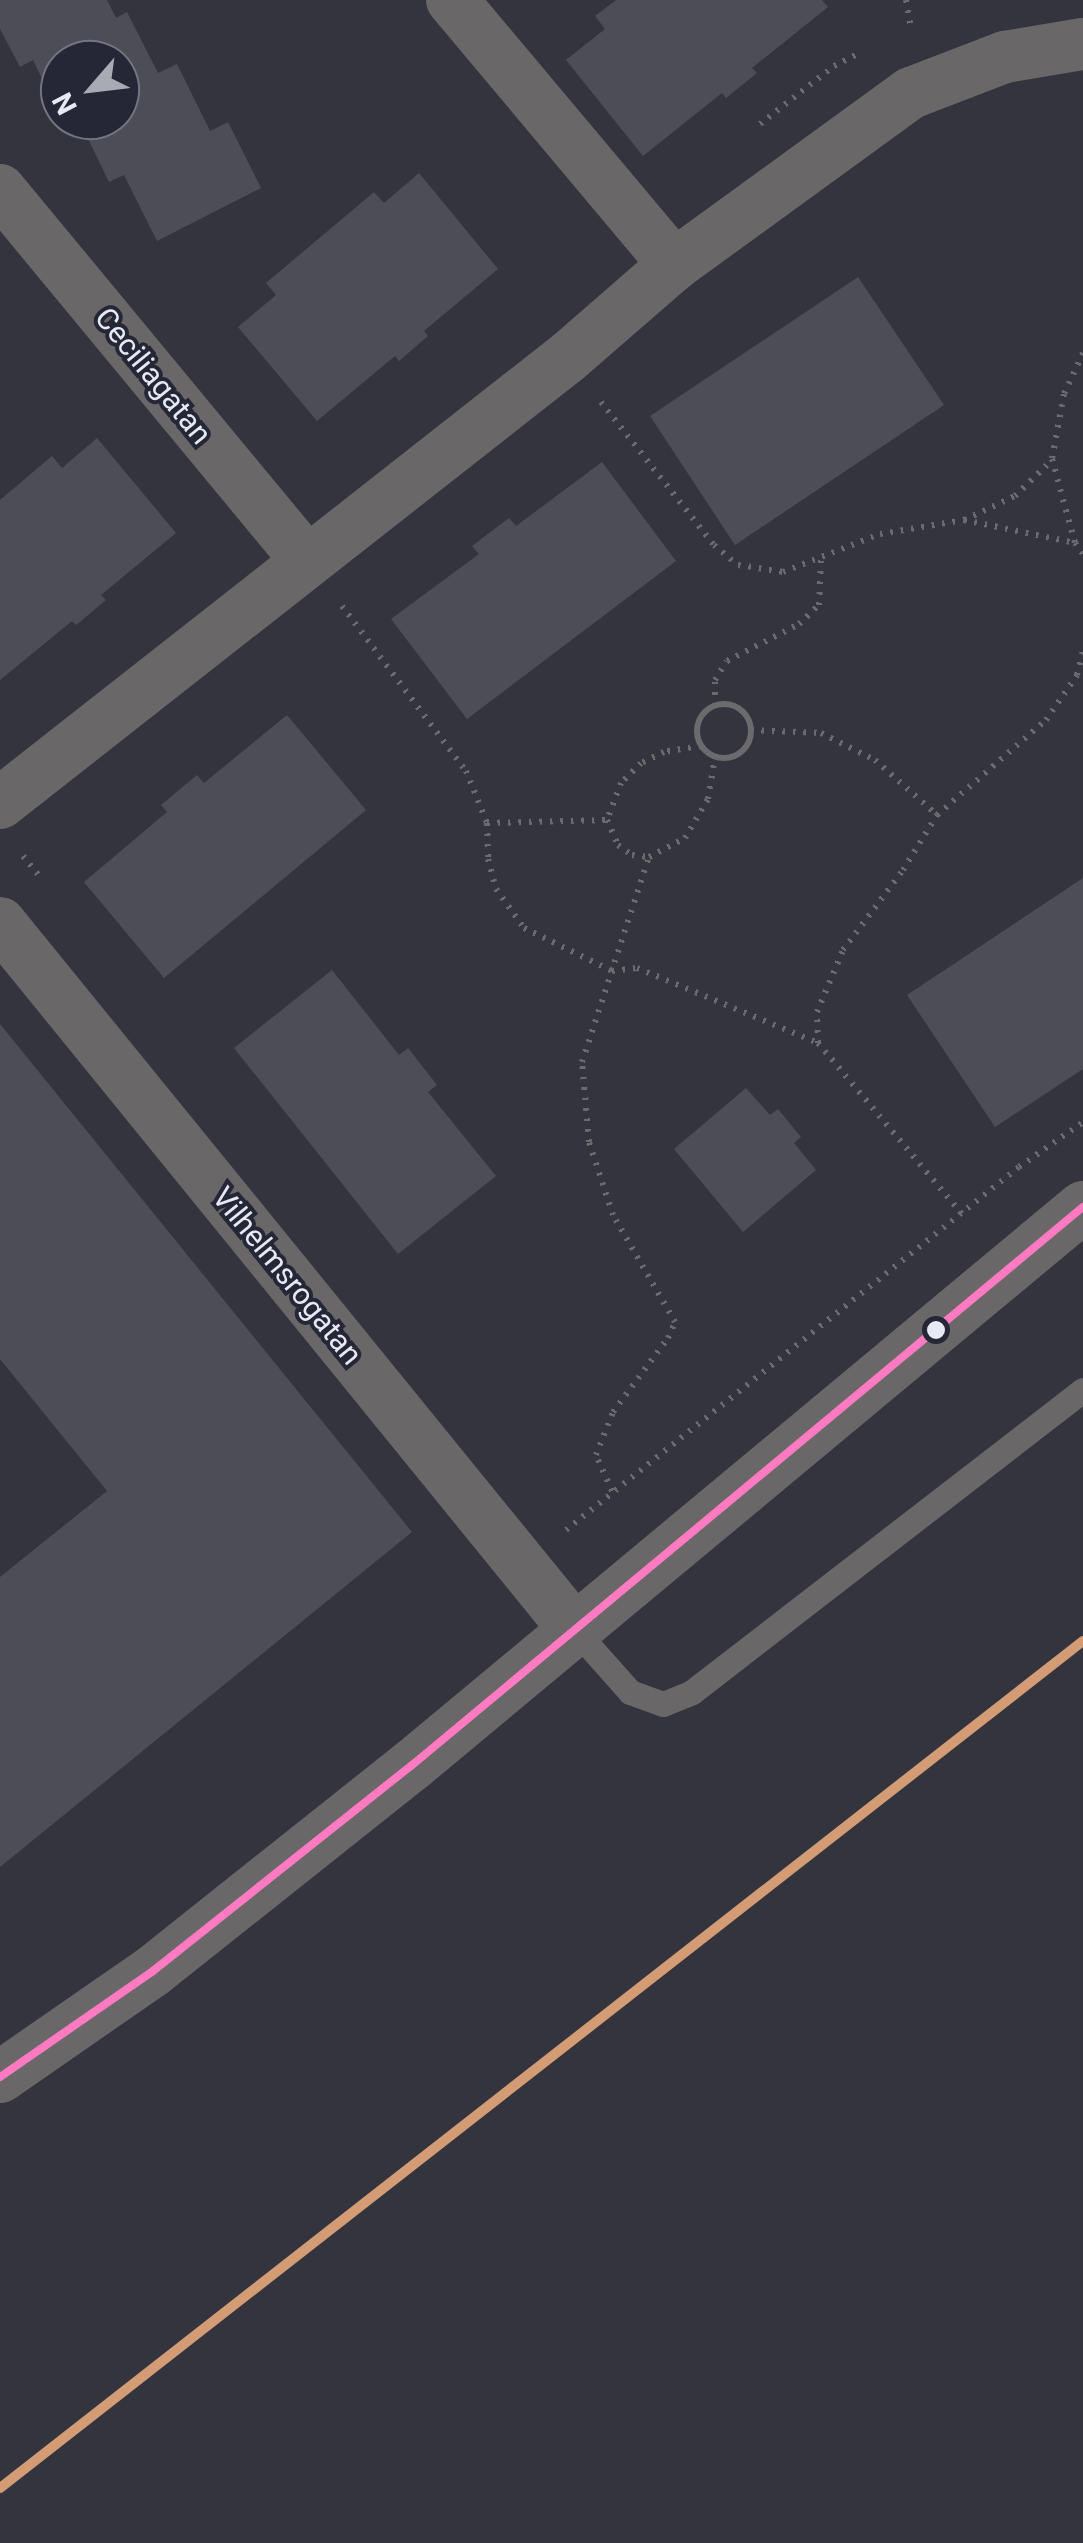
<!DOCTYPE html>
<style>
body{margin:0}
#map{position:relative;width:1083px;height:2543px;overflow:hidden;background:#33343e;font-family:Roboto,sans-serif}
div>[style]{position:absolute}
.building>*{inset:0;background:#4d4e55}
.path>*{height:6px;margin-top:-3px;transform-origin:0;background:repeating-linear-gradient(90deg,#6b6a6d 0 2.5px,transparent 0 10.5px)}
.path>.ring{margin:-3px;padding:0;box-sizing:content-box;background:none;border:6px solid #6b6a6d;border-radius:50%}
.lane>*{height:25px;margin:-12.5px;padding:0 12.5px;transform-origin:12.5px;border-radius:12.5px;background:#6a6769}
.street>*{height:52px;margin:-26px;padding:0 26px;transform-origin:26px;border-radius:26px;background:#6a6769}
.bus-1>*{height:8px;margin:-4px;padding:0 4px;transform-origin:4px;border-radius:4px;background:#fe7ac1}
.rail-1>*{height:10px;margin:-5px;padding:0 5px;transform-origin:5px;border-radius:5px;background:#d39c74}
.dots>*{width:28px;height:28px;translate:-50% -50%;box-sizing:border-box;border:5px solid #252737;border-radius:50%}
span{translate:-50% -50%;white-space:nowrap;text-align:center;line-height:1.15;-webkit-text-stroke:8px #252737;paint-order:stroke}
.street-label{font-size:30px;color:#e7e9f4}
.north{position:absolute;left:40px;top:40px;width:100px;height:100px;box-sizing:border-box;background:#252737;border:2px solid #737583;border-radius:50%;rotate:242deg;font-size:28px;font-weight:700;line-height:40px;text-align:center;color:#e7e9f4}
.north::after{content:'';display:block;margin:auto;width:35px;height:45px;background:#a8aab4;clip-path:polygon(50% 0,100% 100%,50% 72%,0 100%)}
</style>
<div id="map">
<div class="building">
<div style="clip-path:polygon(0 0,107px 0,116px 18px,127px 12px,158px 73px,177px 64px,210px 131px,228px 122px,261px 188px,157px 241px,124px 175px,109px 182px,79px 120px,120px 120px,120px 60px,60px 60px,60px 115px,33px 60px,20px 67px,0 29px)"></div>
<div style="clip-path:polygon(616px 0,822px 0,828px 7px,752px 68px,757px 73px,726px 98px,722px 93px,643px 156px,566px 60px,605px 29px,595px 16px)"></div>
<div style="clip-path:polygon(419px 173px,498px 269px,424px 331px,428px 336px,399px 361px,395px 356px,317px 421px,238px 327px,276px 295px,266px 283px,374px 192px,384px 203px)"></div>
<div style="clip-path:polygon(858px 277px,944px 405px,735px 545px,650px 416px)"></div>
<div style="clip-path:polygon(97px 438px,176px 533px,101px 595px,106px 600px,76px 625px,72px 621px,0 680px,0 500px,52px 456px,62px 468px)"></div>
<div style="clip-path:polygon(602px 462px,676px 561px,467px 719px,391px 619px,479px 554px,472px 546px,509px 518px,516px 526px)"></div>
<div style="clip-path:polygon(287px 715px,366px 810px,164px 978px,84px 882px,167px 812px,161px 805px,197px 775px,204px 783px)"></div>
<div style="clip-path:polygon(1083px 878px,1083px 1069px,995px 1127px,907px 995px)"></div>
<div style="clip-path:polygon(332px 970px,399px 1055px,408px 1048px,437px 1085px,428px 1092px,496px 1176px,398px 1254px,234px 1048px)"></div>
<div style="clip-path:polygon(0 1024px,412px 1532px,0 1867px,0 1577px,107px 1491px,0 1359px)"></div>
<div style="clip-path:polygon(746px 1088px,770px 1115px,778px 1109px,801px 1137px,794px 1143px,816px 1170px,743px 1232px,674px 1149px)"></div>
</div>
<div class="path">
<div style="left:906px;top:0;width:28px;rotate:80deg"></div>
<div style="left:760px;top:124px;width:94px;rotate:-38.1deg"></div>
<div style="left:834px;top:66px;width:28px;rotate:-27deg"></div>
<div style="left:1083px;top:353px;width:45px;rotate:114.9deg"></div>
<div style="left:1064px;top:394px;width:66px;rotate:100.5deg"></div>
<div style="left:1052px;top:459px;width:87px;rotate:74.7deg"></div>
<div style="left:1075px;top:543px;width:14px;rotate:54deg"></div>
<div style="left:601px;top:402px;width:182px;rotate:51.7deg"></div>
<div style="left:714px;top:545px;width:31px;rotate:40deg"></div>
<div style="left:738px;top:565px;width:46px;rotate:8.8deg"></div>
<div style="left:783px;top:572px;width:104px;rotate:-21.4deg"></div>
<div style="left:880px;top:534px;width:85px;rotate:-9.5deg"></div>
<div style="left:964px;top:520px;width:113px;rotate:11.7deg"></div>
<div style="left:964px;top:520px;width:56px;rotate:-25.2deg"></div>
<div style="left:1015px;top:496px;width:52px;rotate:-44.2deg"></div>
<div style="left:342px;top:606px;width:206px;rotate:53.1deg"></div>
<div style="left:466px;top:771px;width:56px;rotate:68deg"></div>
<div style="left:487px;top:823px;width:36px;rotate:88deg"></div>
<div style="left:488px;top:859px;width:31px;rotate:75deg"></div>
<div style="left:496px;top:889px;width:48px;rotate:54.3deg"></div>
<div style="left:524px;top:928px;width:98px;rotate:26deg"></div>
<div style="left:612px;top:971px;width:25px;rotate:-7deg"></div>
<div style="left:637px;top:968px;width:196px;rotate:22.5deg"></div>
<div style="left:818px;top:1043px;width:225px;rotate:49.9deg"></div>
<div class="ring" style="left:697px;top:704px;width:48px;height:48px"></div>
<div style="left:715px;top:705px;width:25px;rotate:-90deg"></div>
<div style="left:715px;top:680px;width:22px;rotate:-58deg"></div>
<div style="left:727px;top:661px;width:81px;rotate:-27.2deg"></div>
<div style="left:799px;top:624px;width:28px;rotate:-44deg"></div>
<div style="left:819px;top:605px;width:45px;rotate:-87.5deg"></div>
<div style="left:751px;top:730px;width:70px;rotate:2.5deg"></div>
<div style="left:821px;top:733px;width:60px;rotate:26.6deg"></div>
<div style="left:875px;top:760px;width:83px;rotate:41.6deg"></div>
<div style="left:701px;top:746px;width:37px;rotate:171deg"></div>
<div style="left:664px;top:752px;width:25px;rotate:154deg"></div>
<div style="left:641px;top:763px;width:28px;rotate:135deg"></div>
<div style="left:621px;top:783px;width:40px;rotate:111deg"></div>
<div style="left:607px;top:820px;width:27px;rotate:66deg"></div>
<div style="left:618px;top:845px;width:17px;rotate:36deg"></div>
<div style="left:632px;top:855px;width:17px;rotate:7deg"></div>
<div style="left:649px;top:857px;width:41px;rotate:-27.8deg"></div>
<div style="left:685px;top:838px;width:45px;rotate:-59.5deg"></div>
<div style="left:708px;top:799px;width:43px;rotate:-80.5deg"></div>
<div style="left:487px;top:823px;width:120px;rotate:-1.4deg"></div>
<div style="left:23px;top:856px;width:27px;rotate:51deg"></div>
<div style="left:818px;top:1043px;width:31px;rotate:-92deg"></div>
<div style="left:817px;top:1012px;width:67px;rotate:-67.2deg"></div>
<div style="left:843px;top:950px;width:100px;rotate:-53.1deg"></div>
<div style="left:903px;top:870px;width:65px;rotate:-58.3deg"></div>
<div style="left:937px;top:815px;width:145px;rotate:-41.1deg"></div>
<div style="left:1046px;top:720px;width:55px;rotate:-55.4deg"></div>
<div style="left:1077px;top:675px;width:25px;rotate:-76deg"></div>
<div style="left:612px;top:1491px;width:39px;rotate:-114deg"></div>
<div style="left:596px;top:1455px;width:46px;rotate:-68.4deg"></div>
<div style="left:613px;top:1412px;width:92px;rotate:-53.4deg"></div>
<div style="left:668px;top:1338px;width:17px;rotate:-66deg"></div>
<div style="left:675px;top:1322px;width:124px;rotate:-120.1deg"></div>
<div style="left:613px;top:1215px;width:77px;rotate:-108.2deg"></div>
<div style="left:589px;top:1142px;width:80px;rotate:-95deg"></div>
<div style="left:582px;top:1062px;width:216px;rotate:-71.9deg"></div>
<div style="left:566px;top:1530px;width:580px;rotate:-38.71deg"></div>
<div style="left:1019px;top:1167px;width:78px;rotate:-35.1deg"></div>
</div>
<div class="lane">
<div style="left:575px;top:1630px;width:83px;rotate:48.4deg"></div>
<div style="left:630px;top:1692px;width:35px;rotate:20deg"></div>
<div style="left:663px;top:1704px;width:31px;rotate:-22deg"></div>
<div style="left:692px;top:1692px;width:494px;rotate:-37.7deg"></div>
</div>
<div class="street">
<div style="left:452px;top:0;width:346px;rotate:50deg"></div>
<div style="left:0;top:190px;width:482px;rotate:50.4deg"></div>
<div style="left:0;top:803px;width:721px;rotate:-38.13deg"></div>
<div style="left:567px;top:358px;width:142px;rotate:-41deg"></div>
<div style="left:674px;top:265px;width:293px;rotate:-36deg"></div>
<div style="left:911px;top:93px;width:101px;rotate:-21deg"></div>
<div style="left:1005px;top:57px;width:79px;rotate:-9.5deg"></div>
<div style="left:0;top:923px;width:911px;rotate:50.88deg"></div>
<div style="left:0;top:2077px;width:186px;rotate:-34.7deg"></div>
<div style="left:153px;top:1971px;width:330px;rotate:-38.5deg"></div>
<div style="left:411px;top:1766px;width:874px;rotate:-39.76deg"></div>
</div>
<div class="bus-1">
<div style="left:0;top:2077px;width:186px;rotate:-34.7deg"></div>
<div style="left:153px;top:1971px;width:330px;rotate:-38.5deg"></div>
<div style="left:411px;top:1766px;width:874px;rotate:-39.76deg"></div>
</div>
<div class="rail-1">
<div style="left:0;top:2488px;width:1375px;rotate:-38.03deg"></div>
</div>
<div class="dots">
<div style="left:936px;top:1330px;background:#e7e9f4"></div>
</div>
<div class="street-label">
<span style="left:153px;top:376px;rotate:51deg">Ceciliagatan</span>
<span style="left:287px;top:1276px;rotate:51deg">Vilhelmsrogatan</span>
</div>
<div class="north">N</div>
</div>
